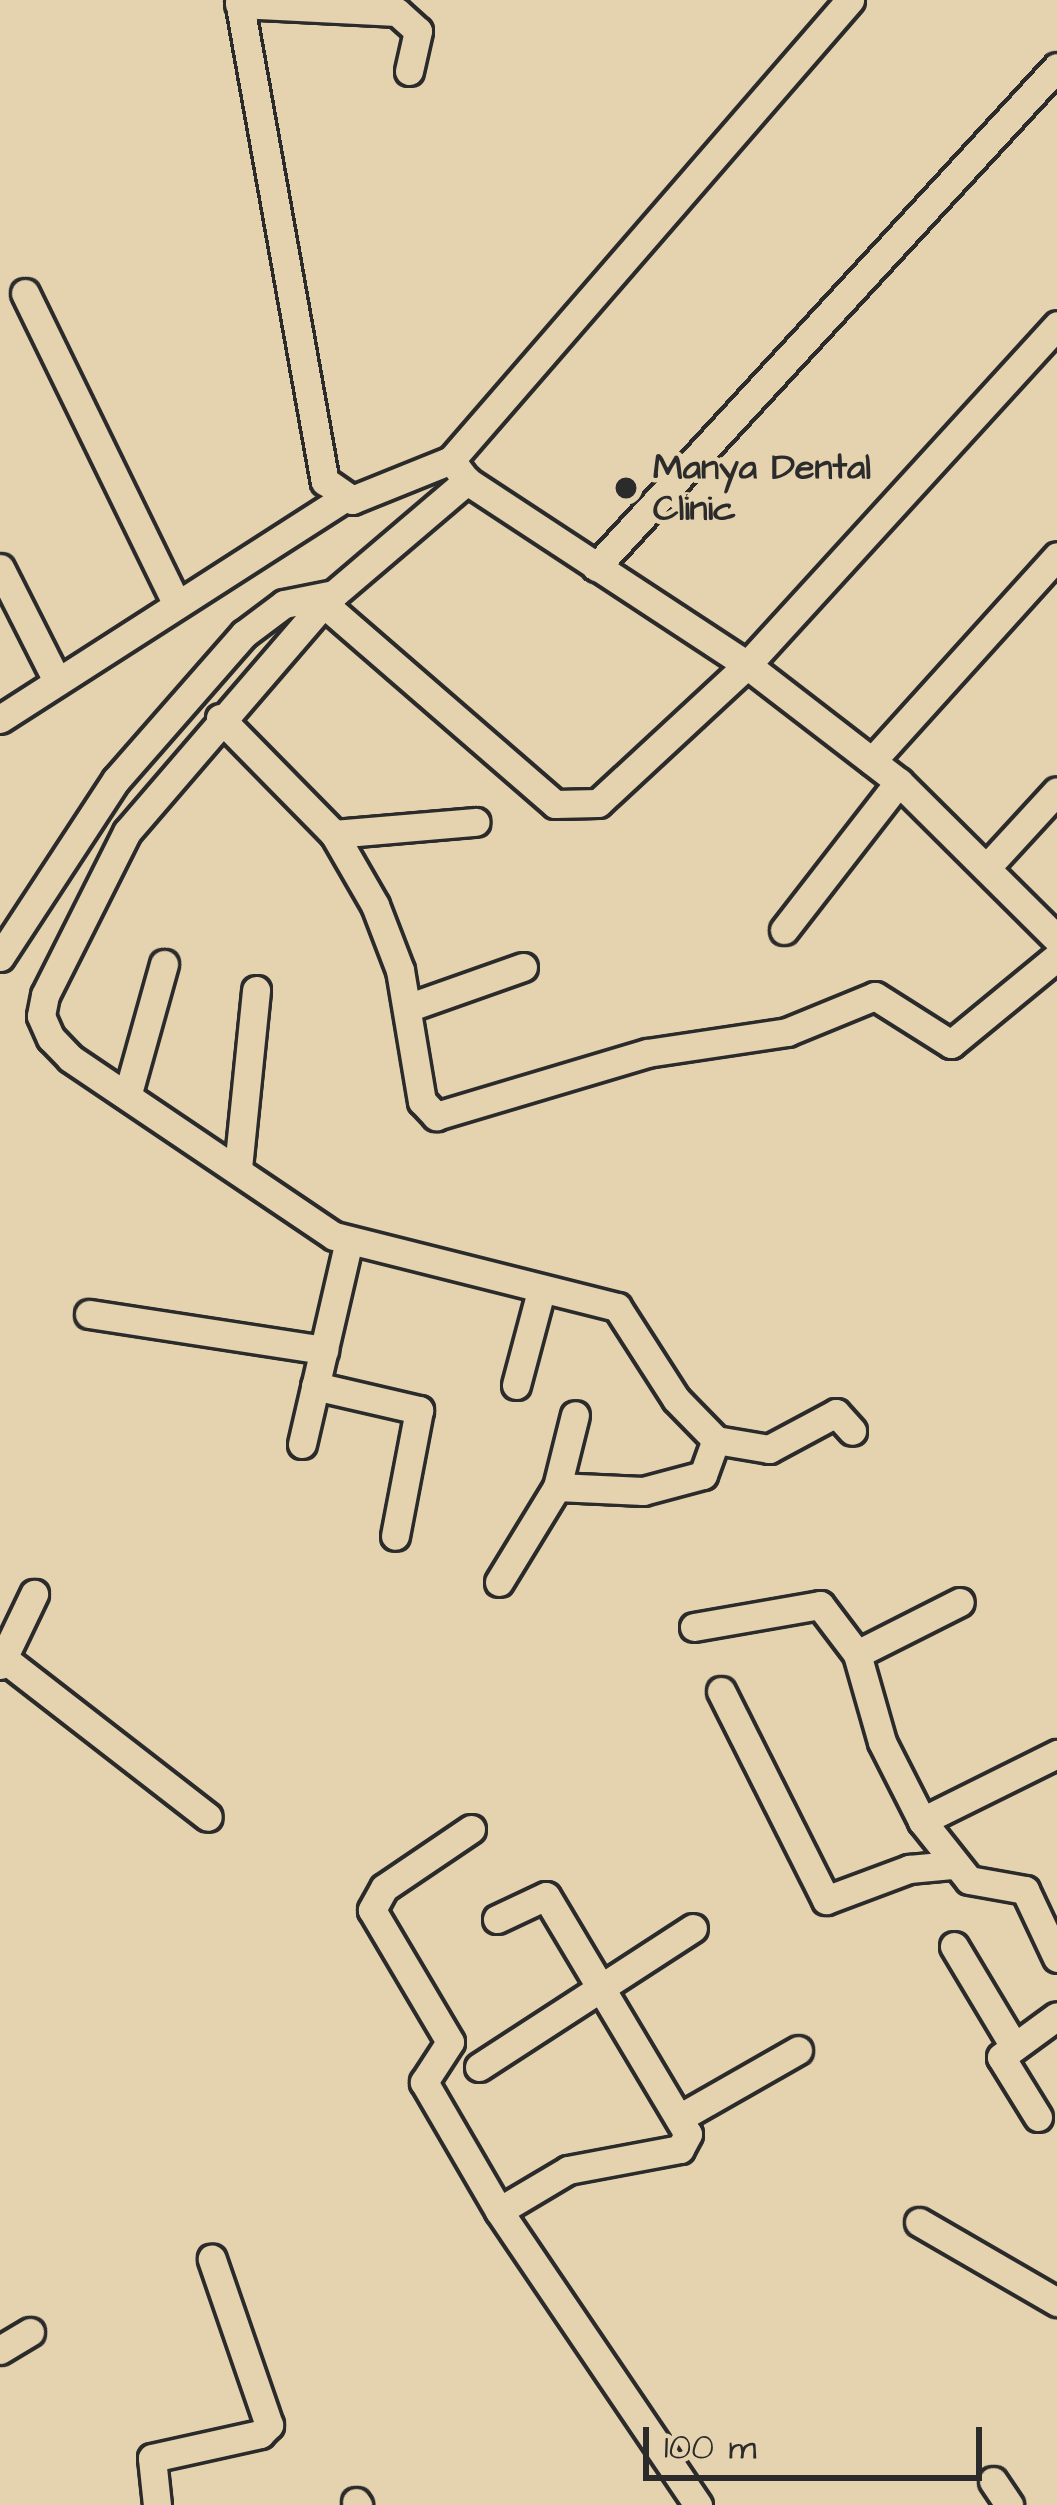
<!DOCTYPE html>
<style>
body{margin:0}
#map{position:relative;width:1057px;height:2505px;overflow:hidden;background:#e5d3b0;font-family:"Architects Daughter",sans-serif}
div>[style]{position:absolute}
.roads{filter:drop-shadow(3px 0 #2b2b2b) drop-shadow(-3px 0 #2b2b2b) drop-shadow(0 3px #2b2b2b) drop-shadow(0 -3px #2b2b2b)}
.minor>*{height:27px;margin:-13.5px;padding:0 13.5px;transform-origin:13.5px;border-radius:13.5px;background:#e5d3b0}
.dots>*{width:33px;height:33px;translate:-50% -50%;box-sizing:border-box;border:6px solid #e5d3b0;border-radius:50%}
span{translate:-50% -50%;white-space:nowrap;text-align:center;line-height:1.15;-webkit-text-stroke:9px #e5d3b0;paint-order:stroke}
.poi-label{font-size:36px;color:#2b2b2b;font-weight:700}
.left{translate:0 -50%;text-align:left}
.scale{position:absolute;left:643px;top:2427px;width:339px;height:54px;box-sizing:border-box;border:6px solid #2b2b2b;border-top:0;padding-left:15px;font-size:36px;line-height:42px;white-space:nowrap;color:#2b2b2b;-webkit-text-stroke:9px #e5d3b0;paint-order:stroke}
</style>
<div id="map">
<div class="roads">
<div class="minor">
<div style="left:239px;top:0;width:489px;rotate:79.9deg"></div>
<div style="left:325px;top:481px;width:33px;rotate:35deg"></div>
<div style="left:352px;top:500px;width:107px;rotate:-22deg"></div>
<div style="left:451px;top:460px;width:609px;rotate:-49.06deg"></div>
<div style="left:239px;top:4px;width:158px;rotate:2.9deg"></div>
<div style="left:397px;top:12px;width:28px;rotate:42deg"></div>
<div style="left:418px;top:31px;width:41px;rotate:102.7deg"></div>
<div style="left:25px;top:293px;width:345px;rotate:64deg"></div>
<div style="left:451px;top:460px;width:26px;rotate:53deg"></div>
<div style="left:467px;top:481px;width:335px;rotate:33.3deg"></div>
<div style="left:747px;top:665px;width:192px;rotate:37.6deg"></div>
<div style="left:899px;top:782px;width:223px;rotate:44.8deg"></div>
<div style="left:596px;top:567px;width:680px;rotate:-47.32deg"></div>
<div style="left:0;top:568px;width:127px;rotate:63.2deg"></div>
<div style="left:330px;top:596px;width:311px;rotate:130.7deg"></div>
<div style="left:127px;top:832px;width:182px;rotate:116.7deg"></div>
<div style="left:45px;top:995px;width:21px;rotate:101deg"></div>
<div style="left:41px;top:1016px;width:24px;rotate:66deg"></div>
<div style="left:51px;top:1038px;width:28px;rotate:46deg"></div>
<div style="left:70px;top:1058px;width:318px;rotate:34deg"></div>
<div style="left:334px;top:1236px;width:292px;rotate:14.1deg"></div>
<div style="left:617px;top:1307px;width:109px;rotate:57.3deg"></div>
<div style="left:676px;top:1399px;width:57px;rotate:45.7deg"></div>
<div style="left:716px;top:1440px;width:54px;rotate:9.6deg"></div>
<div style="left:769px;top:1449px;width:76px;rotate:-28.2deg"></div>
<div style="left:836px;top:1413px;width:24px;rotate:48deg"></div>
<div style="left:323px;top:603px;width:307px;rotate:40.9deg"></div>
<div style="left:555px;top:804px;width:43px;rotate:-1.3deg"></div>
<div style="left:598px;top:803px;width:203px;rotate:-42.8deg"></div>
<div style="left:747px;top:665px;width:460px;rotate:-47.6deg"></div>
<div style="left:220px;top:718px;width:163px;rotate:45.5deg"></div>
<div style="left:334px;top:834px;width:82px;rotate:60deg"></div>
<div style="left:375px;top:905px;width:70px;rotate:69deg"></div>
<div style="left:400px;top:970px;width:133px;rotate:80.5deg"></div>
<div style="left:422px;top:1101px;width:21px;rotate:47deg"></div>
<div style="left:436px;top:1116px;width:220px;rotate:-16.6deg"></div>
<div style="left:647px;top:1053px;width:142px;rotate:-8.5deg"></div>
<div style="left:787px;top:1032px;width:95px;rotate:-22.2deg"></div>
<div style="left:875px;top:996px;width:90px;rotate:32.3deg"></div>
<div style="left:951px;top:1044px;width:137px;rotate:-39.4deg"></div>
<div style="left:0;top:719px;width:407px;rotate:-32.7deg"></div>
<div style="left:872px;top:761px;width:276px;rotate:-47.9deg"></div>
<div style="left:334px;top:834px;width:142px;rotate:-4.9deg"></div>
<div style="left:989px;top:865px;width:100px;rotate:-47.4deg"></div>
<div style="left:784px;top:930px;width:187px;rotate:-52.2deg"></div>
<div style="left:0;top:957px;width:212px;rotate:-56.8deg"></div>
<div style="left:116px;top:780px;width:194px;rotate:-48.8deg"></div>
<div style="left:244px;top:634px;width:50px;rotate:-36.9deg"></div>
<div style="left:284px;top:604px;width:51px;rotate:-11.3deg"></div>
<div style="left:334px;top:594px;width:175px;rotate:-40.4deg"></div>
<div style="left:407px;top:1008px;width:123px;rotate:-19.5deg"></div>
<div style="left:128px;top:1093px;width:134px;rotate:-74.4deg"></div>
<div style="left:238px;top:1168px;width:179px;rotate:-84.2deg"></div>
<div style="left:89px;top:1314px;width:238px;rotate:8.7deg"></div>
<div style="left:516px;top:1385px;width:97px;rotate:-75.1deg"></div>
<div style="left:315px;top:1386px;width:107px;rotate:13deg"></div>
<div style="left:419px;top:1410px;width:128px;rotate:100.8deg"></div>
<div style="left:302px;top:1444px;width:209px;rotate:-77deg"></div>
<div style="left:557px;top:1487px;width:74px;rotate:-76deg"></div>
<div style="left:499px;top:1582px;width:111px;rotate:-58.6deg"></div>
<div style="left:557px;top:1487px;width:86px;rotate:2.7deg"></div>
<div style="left:643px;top:1491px;width:62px;rotate:-14.9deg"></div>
<div style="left:703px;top:1475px;width:37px;rotate:-70deg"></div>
<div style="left:694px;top:1627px;width:128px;rotate:-9.9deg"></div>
<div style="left:820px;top:1605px;width:61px;rotate:52.9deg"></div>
<div style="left:857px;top:1654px;width:91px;rotate:74.1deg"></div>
<div style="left:882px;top:1742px;width:89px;rotate:63.1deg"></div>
<div style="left:922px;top:1821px;width:151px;rotate:-26.4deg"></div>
<div style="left:857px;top:1654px;width:115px;rotate:-26.8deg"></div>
<div style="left:3px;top:1658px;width:259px;rotate:37.8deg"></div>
<div style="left:0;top:1665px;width:79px;rotate:-64.4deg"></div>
<div style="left:721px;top:1691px;width:234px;rotate:63.3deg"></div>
<div style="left:826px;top:1900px;width:89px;rotate:-20.5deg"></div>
<div style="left:909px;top:1869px;width:43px;rotate:-5.3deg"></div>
<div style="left:922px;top:1821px;width:75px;rotate:51.5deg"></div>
<div style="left:969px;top:1880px;width:57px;rotate:10.1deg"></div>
<div style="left:1025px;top:1890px;width:75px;rotate:64.8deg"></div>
<div style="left:471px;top:1829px;width:105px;rotate:145.9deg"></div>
<div style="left:384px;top:1888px;width:25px;rotate:119deg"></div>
<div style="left:372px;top:1910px;width:153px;rotate:59.4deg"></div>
<div style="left:450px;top:2042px;width:48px;rotate:123deg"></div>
<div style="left:424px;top:2082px;width:149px;rotate:59.8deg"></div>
<div style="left:497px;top:1919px;width:54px;rotate:-25.1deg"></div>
<div style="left:546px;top:1896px;width:277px;rotate:59.2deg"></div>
<div style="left:688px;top:2134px;width:17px;rotate:118deg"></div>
<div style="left:680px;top:2149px;width:114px;rotate:169.4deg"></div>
<div style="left:568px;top:2170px;width:80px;rotate:149.3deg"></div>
<div style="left:499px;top:2211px;width:355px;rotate:55.9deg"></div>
<div style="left:954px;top:1946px;width:113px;rotate:59.1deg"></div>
<div style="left:479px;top:2067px;width:255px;rotate:-33deg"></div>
<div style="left:1038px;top:2117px;width:70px;rotate:-121.7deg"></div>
<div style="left:1001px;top:2057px;width:69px;rotate:-36.2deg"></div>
<div style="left:679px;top:2118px;width:137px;rotate:-29.7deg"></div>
<div style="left:919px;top:2222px;width:160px;rotate:30.1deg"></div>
<div style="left:0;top:2350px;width:35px;rotate:-31deg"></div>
<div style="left:993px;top:2481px;width:29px;rotate:56deg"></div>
<div style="left:356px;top:2502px;width:4px;rotate:56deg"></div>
<div style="left:157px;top:2505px;width:47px;rotate:-96.1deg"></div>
<div style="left:152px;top:2458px;width:111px;rotate:-12.5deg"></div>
<div style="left:260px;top:2434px;width:13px;rotate:-45deg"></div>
<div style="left:269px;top:2425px;width:176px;rotate:-109deg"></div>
</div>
</div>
<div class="dots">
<div style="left:626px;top:488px;background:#2b2b2b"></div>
</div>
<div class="poi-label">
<span class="left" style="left:653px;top:488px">Manya Dental<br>Clinic</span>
</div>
<div class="scale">100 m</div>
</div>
